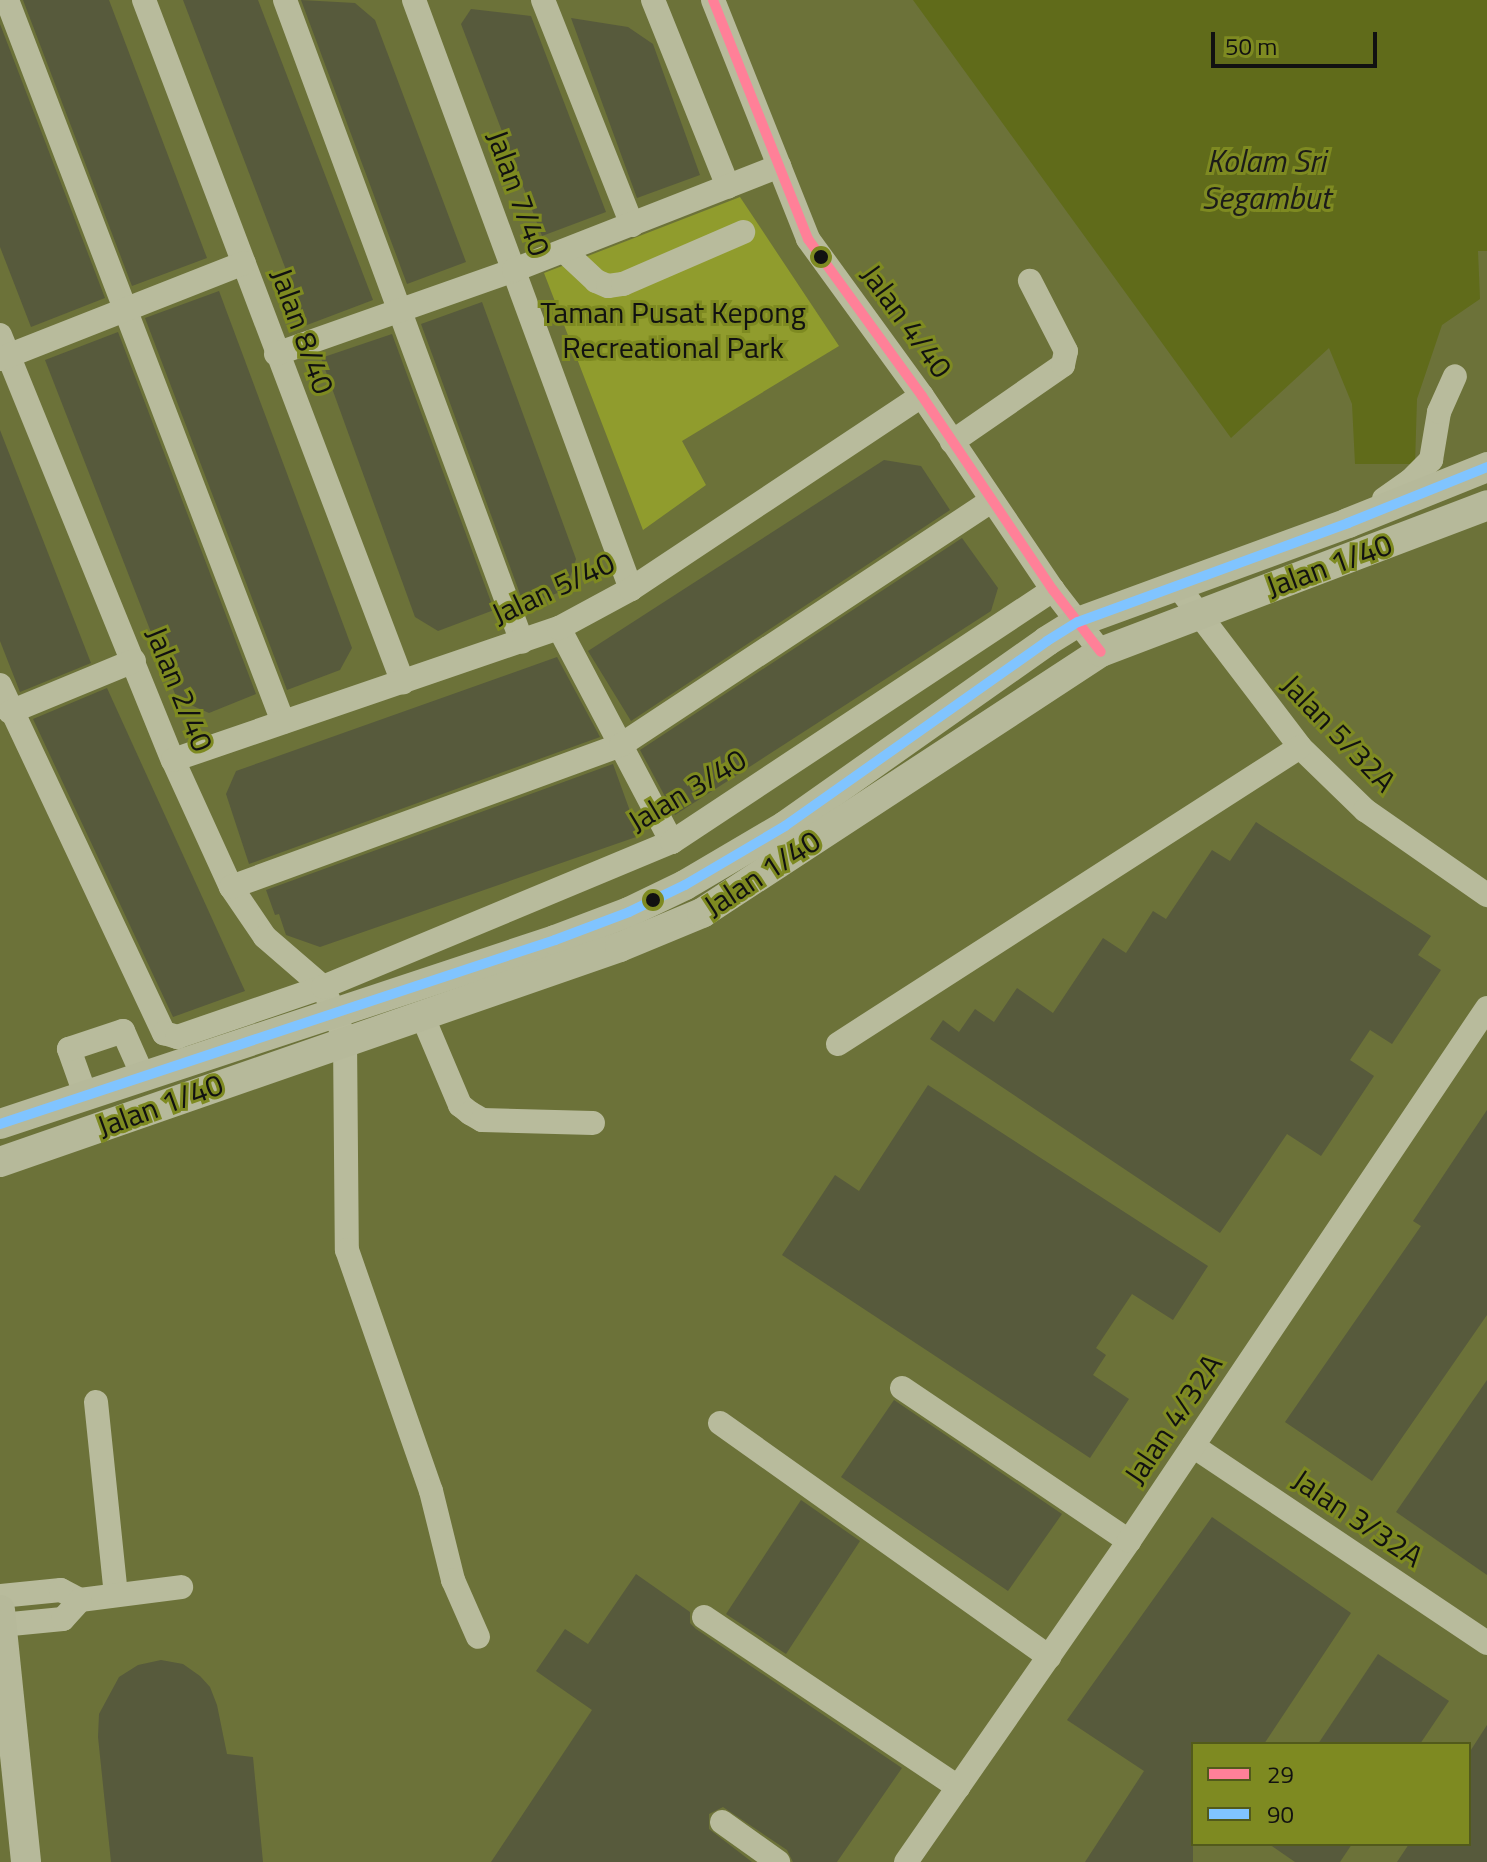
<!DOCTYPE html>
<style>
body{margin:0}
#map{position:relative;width:1487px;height:1862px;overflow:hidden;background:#6c7239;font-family:"Titillium Web",sans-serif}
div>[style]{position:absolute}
.green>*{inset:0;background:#909c2d}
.water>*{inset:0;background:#606b1a}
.building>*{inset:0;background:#575a3c}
.minor>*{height:24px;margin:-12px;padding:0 12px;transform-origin:12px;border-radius:12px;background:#b8bb9c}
.major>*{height:30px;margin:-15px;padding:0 15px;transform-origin:15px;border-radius:15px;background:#b6b99a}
.bus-1>*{height:10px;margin:-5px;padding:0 5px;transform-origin:5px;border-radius:5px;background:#ff8098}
.bus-2>*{height:10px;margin:-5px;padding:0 5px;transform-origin:5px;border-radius:5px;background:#80c4ff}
.dots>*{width:22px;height:22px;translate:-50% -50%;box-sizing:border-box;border:4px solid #7e8a21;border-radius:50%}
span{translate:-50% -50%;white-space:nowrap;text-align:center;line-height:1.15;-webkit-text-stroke:6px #7e8a21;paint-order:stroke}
.street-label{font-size:30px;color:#111}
.park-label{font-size:30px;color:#111}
.water-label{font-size:32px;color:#1c1c19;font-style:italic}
.legend{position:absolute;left:1191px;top:1742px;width:280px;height:104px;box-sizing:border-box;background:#7e8a21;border:2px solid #525a1b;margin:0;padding:10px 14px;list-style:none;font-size:24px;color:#111}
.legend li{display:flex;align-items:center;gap:16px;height:40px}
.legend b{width:40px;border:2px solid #525a1b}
.scale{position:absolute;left:1211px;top:32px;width:166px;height:36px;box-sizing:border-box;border:4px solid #111;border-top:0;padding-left:10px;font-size:24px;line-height:28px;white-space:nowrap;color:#111;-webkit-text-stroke:6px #7e8a21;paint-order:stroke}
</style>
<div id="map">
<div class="green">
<div style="clip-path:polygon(740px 197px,839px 346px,682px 441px,706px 485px,643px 530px,544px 273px)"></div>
</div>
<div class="water">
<div style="clip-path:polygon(913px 0,1487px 0,1487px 251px,1478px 251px,1480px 299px,1442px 325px,1417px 399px,1415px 464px,1355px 464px,1352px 404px,1329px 348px,1231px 438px)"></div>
</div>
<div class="building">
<div style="clip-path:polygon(23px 0,109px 0,207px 258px,132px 286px)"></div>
<div style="clip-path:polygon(183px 0,258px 0,373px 300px,307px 325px)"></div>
<div style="clip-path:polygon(301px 0,355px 3px,375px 20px,466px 262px,407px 284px)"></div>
<div style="clip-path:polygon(471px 9px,531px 16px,606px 212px,542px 236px,461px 24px)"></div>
<div style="clip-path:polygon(571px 18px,628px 27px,653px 44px,700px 175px,637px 198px)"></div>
<div style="clip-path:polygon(0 24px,105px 298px,31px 327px,0 247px)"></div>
<div style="clip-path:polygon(219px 291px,352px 648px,340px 670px,287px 690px,145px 318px)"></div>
<div style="clip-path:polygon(482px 302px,576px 559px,566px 590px,524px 605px,421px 324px)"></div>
<div style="clip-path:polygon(118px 332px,256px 694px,209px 713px,177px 699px,45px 360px)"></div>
<div style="clip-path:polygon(392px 334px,494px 610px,438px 631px,415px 617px,321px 358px)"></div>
<div style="clip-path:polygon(0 430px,91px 663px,20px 692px,0 641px)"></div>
<div style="clip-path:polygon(884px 460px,921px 466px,950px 510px,631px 721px,588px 651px)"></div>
<div style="clip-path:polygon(962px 538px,998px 588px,991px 611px,675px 815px,640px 750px)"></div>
<div style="clip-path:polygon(557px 657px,600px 737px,249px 864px,226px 794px,236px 771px)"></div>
<div style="clip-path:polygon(107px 688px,245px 991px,173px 1017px,33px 719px)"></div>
<div style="clip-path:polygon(613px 764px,639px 836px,320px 947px,286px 935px,279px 914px,275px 915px,266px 890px)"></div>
<div style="clip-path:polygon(1256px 822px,1431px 936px,1418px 955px,1441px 970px,1392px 1044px,1370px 1030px,1350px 1060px,1374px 1076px,1321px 1156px,1287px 1134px,1220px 1233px,930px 1039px,943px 1020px,959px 1032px,975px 1009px,994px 1022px,1017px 988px,1053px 1013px,1103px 938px,1126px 953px,1153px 911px,1166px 919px,1212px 850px,1230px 861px)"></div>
<div style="clip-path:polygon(928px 1085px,1208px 1266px,1173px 1320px,1132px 1294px,1096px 1348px,1106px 1355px,1093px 1375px,1129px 1399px,1090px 1458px,782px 1255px,835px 1175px,859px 1191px)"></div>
<div style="clip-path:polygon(1487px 1110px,1487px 1315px,1372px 1481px,1285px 1422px,1421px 1226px,1413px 1221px)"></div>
<div style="clip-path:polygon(1487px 1380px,1487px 1575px,1396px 1512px)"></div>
<div style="clip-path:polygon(894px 1400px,1062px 1514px,1008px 1591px,841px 1477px)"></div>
<div style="clip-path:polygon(801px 1500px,860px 1541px,786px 1654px,726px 1614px)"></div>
<div style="clip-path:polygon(1212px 1517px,1351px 1613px,1264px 1744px,1193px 1744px,1193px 1862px,1085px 1862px,1144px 1771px,1067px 1720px)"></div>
<div style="clip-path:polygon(636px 1574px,690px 1612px,690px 1623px,696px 1629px,902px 1768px,837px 1862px,793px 1862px,787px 1850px,723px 1807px,709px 1814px,709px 1829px,752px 1862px,491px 1862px,592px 1710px,536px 1671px,565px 1629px,588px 1644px)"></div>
<div style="clip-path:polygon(1378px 1654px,1449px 1701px,1420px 1744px,1318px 1744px)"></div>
<div style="clip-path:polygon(161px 1660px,183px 1664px,200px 1676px,210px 1687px,217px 1705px,227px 1754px,253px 1757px,263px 1862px,111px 1862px,98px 1737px,99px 1714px,119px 1677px,138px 1665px)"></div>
<div style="clip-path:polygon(1487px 1725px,1487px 1862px,1397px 1862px,1409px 1844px,1469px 1844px,1469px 1753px)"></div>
<div style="clip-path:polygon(1269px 1844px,1352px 1844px,1340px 1862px,1295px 1862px)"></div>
</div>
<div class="minor">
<div style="left:7px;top:0;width:773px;rotate:69.08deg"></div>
<div style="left:144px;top:0;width:730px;rotate:69.23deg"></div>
<div style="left:285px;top:0;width:684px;rotate:69.74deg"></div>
<div style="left:414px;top:0;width:628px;rotate:69.78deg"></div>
<div style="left:543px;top:0;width:242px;rotate:68.4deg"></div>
<div style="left:653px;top:0;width:201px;rotate:68.1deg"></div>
<div style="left:713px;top:0;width:257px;rotate:68.3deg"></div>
<div style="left:808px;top:239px;width:194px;rotate:54deg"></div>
<div style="left:922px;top:396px;width:234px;rotate:56deg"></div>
<div style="left:1053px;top:590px;width:78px;rotate:52.3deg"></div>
<div style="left:564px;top:251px;width:44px;rotate:43.2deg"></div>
<div style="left:596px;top:281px;width:13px;rotate:23deg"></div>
<div style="left:608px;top:286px;width:15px;rotate:-8deg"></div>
<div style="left:623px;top:284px;width:131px;rotate:-23.4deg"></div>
<div style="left:0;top:335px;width:459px;rotate:67.9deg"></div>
<div style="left:173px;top:760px;width:140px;rotate:65.5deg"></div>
<div style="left:231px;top:887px;width:60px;rotate:55.8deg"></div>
<div style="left:265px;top:937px;width:77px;rotate:40.8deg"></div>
<div style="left:323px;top:987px;width:56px;rotate:67.1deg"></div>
<div style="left:345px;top:1039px;width:211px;rotate:89.5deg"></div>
<div style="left:347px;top:1250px;width:255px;rotate:70.8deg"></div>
<div style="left:431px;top:1491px;width:92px;rotate:76.1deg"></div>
<div style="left:453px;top:1580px;width:62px;rotate:66.3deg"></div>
<div style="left:276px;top:354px;width:252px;rotate:-19.4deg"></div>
<div style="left:514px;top:270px;width:285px;rotate:-21.4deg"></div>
<div style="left:0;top:359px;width:262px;rotate:-21.5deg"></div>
<div style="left:952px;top:442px;width:135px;rotate:-34.7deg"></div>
<div style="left:1063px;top:365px;width:14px;rotate:-78deg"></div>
<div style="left:1066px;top:351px;width:79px;rotate:-117.2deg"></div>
<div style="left:1384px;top:499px;width:32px;rotate:-35deg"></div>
<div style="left:1410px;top:481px;width:30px;rotate:-45deg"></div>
<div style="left:1431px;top:460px;width:49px;rotate:-80.5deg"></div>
<div style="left:1439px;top:412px;width:39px;rotate:-66deg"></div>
<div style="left:1176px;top:584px;width:205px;rotate:52.7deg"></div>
<div style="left:1300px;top:747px;width:91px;rotate:44.1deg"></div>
<div style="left:1365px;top:810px;width:149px;rotate:34.9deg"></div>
<div style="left:559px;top:628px;width:242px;rotate:62.2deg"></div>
<div style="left:0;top:685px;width:385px;rotate:64.8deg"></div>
<div style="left:164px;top:1033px;width:14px;rotate:17deg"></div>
<div style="left:177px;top:1037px;width:154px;rotate:-18.9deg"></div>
<div style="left:323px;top:987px;width:378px;rotate:-22.6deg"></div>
<div style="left:672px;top:842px;width:457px;rotate:-33.5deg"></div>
<div style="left:10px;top:712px;width:134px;rotate:-22.4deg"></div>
<div style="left:173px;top:760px;width:408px;rotate:-18.9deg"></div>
<div style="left:559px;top:628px;width:82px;rotate:-28.4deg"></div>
<div style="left:631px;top:589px;width:349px;rotate:-33.6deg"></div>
<div style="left:231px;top:887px;width:415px;rotate:-20deg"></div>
<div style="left:621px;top:745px;width:443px;rotate:-33.4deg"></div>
<div style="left:422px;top:1015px;width:98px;rotate:67.1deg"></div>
<div style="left:460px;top:1105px;width:13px;rotate:39deg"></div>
<div style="left:470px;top:1113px;width:14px;rotate:30deg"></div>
<div style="left:482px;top:1120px;width:111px;rotate:1.5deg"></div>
<div style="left:838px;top:1044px;width:549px;rotate:-32.74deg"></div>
<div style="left:85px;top:1094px;width:48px;rotate:-109.6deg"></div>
<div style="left:69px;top:1049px;width:57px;rotate:-18.4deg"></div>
<div style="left:123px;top:1031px;width:49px;rotate:66deg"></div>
<div style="left:902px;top:1388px;width:274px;rotate:34deg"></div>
<div style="left:96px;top:1402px;width:194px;rotate:84.1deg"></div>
<div style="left:720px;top:1423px;width:404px;rotate:35.4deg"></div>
<div style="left:1193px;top:1446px;width:354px;rotate:33.8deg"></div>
<div style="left:0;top:1596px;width:61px;rotate:-5.6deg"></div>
<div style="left:61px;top:1590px;width:21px;rotate:28deg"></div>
<div style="left:80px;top:1600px;width:102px;rotate:-7.3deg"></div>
<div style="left:704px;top:1617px;width:306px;rotate:33.8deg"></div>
<div style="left:1px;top:1625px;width:62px;rotate:-5.5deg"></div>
<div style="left:63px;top:1619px;width:25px;rotate:-48deg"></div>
<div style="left:722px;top:1822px;width:69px;rotate:35.5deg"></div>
<div style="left:906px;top:1862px;width:391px;rotate:-55.2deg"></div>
<div style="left:1129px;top:1541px;width:642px;rotate:-56.11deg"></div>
</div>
<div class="major">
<div style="left:0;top:1124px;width:585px;rotate:-18.34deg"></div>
<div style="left:555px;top:940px;width:79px;rotate:-20.7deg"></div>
<div style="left:629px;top:912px;width:62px;rotate:-25.7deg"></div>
<div style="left:685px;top:885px;width:116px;rotate:-30.5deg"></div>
<div style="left:785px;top:826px;width:321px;rotate:-35.2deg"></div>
<div style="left:1047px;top:641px;width:36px;rotate:-32deg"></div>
<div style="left:1078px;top:622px;width:288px;rotate:-20.1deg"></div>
<div style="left:1348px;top:523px;width:150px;rotate:-21.9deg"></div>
<div style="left:0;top:1162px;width:656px;rotate:-19.13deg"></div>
<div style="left:620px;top:947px;width:89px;rotate:-22.5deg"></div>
<div style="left:702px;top:913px;width:477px;rotate:-33.2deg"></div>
<div style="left:1101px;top:652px;width:413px;rotate:-20.8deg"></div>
<div style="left:0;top:1610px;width:253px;rotate:84.1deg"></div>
</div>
<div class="bus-1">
<div style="left:713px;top:0;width:257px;rotate:68.3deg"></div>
<div style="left:808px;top:239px;width:194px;rotate:54deg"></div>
<div style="left:922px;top:396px;width:234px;rotate:56deg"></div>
<div style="left:1053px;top:590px;width:78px;rotate:52.3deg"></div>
</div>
<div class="bus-2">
<div style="left:0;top:1124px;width:585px;rotate:-18.34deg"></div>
<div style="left:555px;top:940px;width:79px;rotate:-20.7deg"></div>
<div style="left:629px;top:912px;width:62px;rotate:-25.7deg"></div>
<div style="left:685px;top:885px;width:116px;rotate:-30.5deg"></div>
<div style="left:785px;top:826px;width:321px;rotate:-35.2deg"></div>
<div style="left:1047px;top:641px;width:36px;rotate:-32deg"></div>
<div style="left:1078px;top:622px;width:288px;rotate:-20.1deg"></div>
<div style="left:1348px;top:523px;width:150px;rotate:-21.9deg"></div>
</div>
<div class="dots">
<div style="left:821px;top:257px;background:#111"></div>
<div style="left:653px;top:900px;background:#111"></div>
</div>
<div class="street-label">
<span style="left:519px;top:193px;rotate:70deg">Jalan 7/40</span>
<span style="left:907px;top:321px;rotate:54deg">Jalan 4/40</span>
<span style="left:303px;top:331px;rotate:70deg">Jalan 8/40</span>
<span style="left:1329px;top:565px;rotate:-20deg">Jalan 1/40</span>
<span style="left:553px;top:588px;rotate:-25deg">Jalan 5/40</span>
<span style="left:180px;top:689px;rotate:68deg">Jalan 2/40</span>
<span style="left:1339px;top:733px;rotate:46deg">Jalan 5/32A</span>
<span style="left:687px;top:790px;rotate:-31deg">Jalan 3/40</span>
<span style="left:762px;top:873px;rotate:-33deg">Jalan 1/40</span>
<span style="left:160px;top:1105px;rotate:-20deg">Jalan 1/40</span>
<span style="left:1173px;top:1419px;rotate:-56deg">Jalan 4/32A</span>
<span style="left:1358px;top:1518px;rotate:34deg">Jalan 3/32A</span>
</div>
<div class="park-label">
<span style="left:673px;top:329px">Taman Pusat Kepong<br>Recreational Park</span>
</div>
<div class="water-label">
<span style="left:1266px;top:179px">Kolam Sri<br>Segambut</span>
</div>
<ul class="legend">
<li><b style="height:10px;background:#ff8098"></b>29</li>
<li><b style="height:10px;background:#80c4ff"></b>90</li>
</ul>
<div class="scale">50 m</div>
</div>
